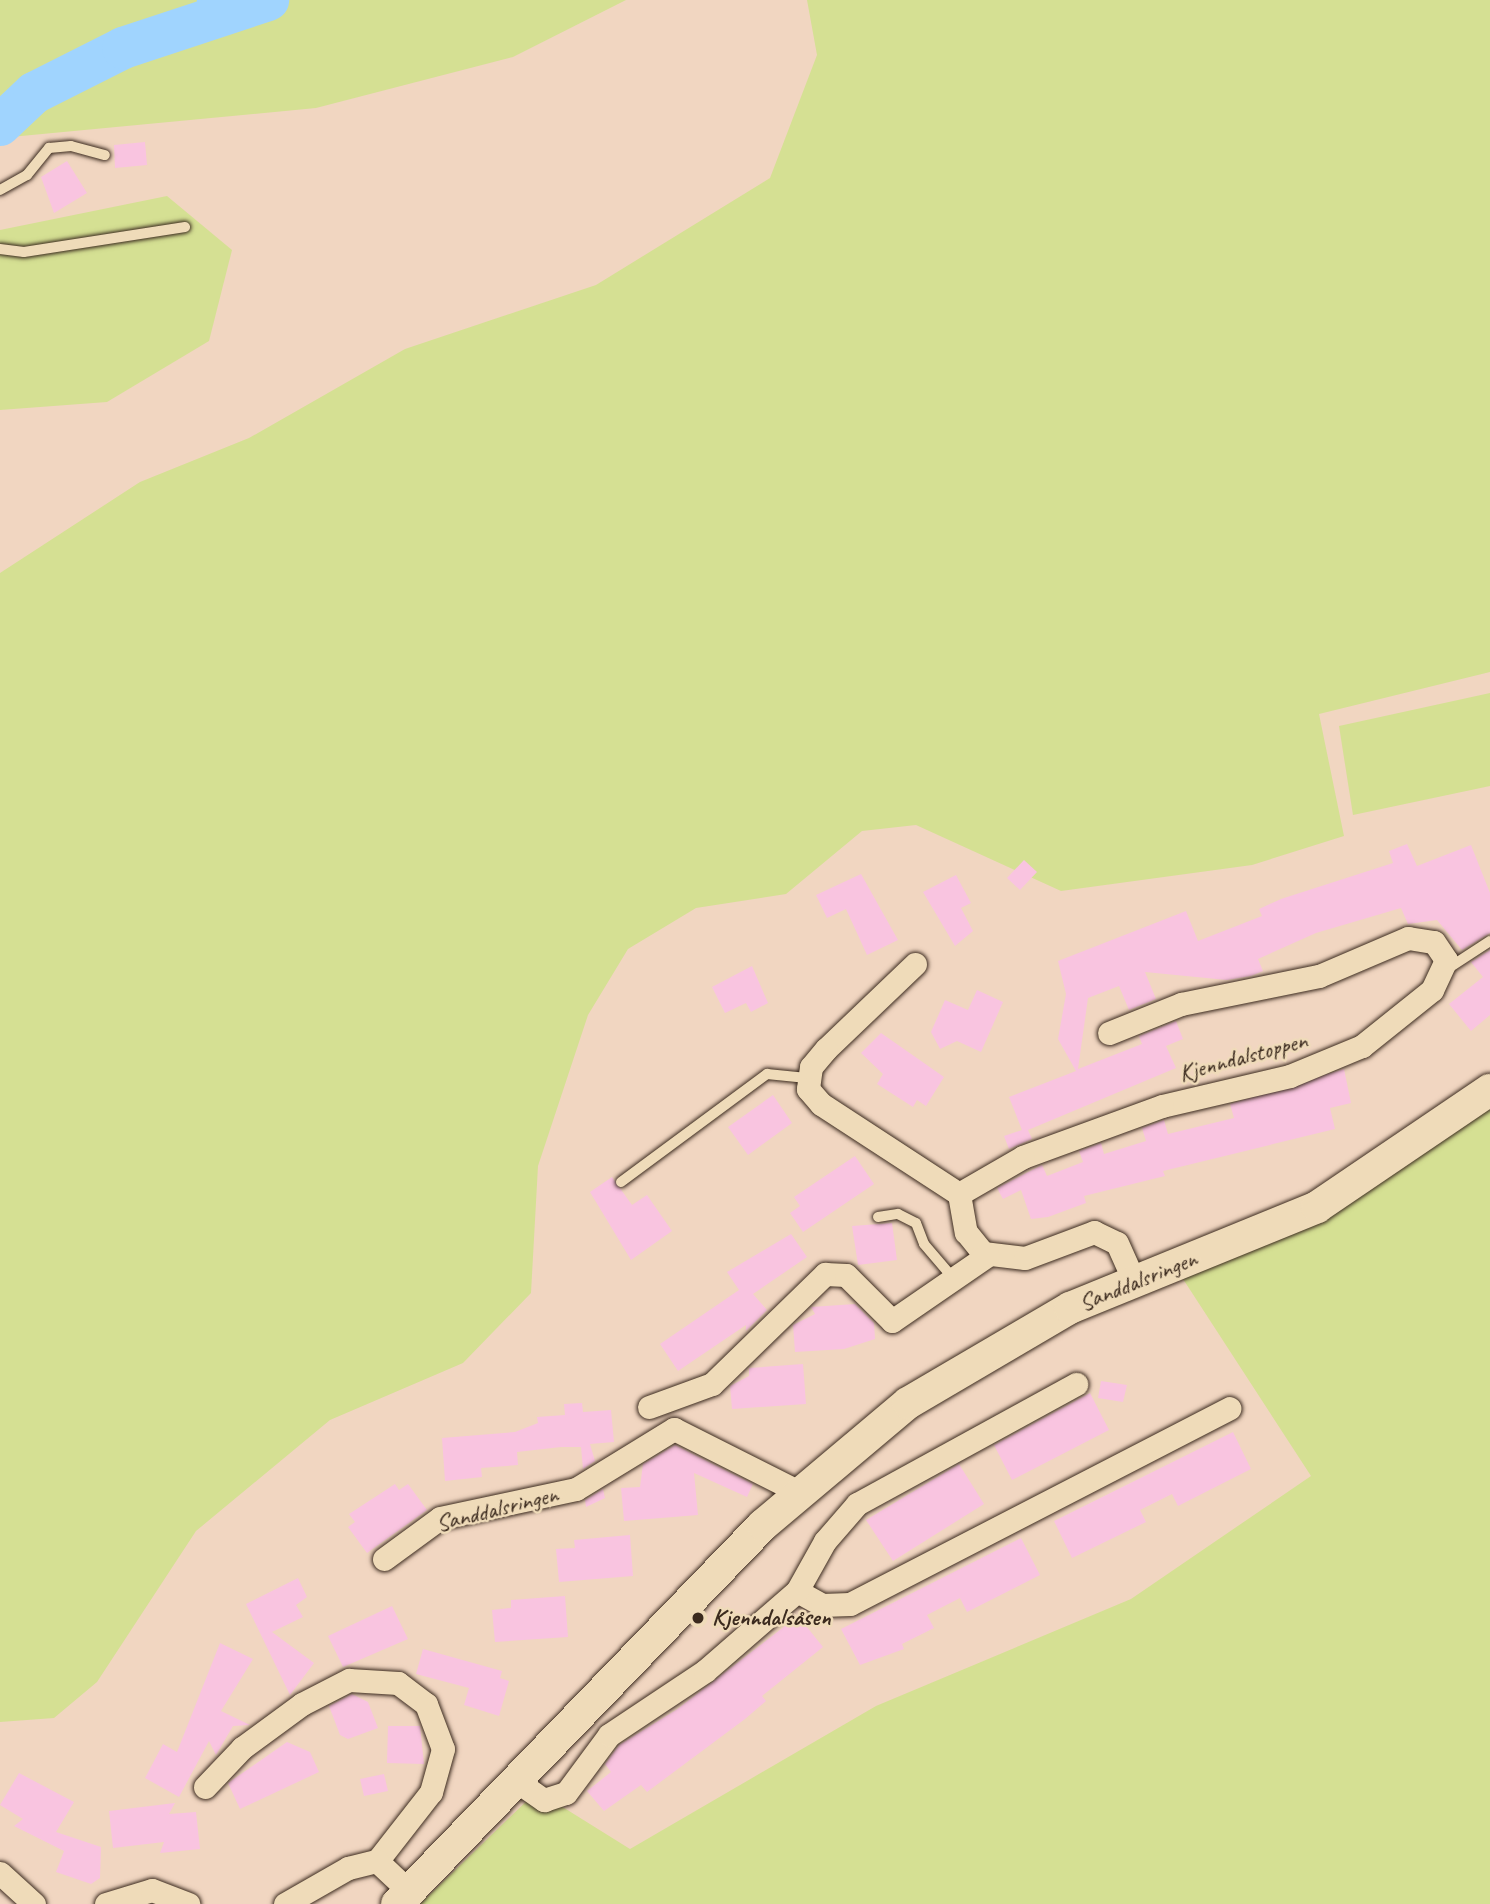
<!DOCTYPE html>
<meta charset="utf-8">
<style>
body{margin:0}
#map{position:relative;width:1490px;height:1904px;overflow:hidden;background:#f1d6c1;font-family:Caveat,sans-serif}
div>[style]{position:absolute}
.green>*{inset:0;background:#d5e093}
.stream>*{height:7px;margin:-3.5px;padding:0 3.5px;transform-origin:3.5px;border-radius:3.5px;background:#a0d4fe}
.river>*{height:42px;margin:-21px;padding:0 21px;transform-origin:21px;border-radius:21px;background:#a0d4fe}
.building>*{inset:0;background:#f9c4e0}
.roads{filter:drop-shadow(0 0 2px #3b2a1e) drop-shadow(0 0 2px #3b2a1e)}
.lane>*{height:10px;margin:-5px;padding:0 5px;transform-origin:5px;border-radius:5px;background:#efdbb9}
.street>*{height:23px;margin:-11.5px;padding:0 11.5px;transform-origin:11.5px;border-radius:11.5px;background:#efdbb9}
.secondary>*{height:32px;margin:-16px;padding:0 16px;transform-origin:16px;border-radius:16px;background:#efdbb9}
.dots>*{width:19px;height:19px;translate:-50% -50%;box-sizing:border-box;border:4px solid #efdbb9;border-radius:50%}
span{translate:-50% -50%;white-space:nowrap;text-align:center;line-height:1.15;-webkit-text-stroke:5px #efdbb9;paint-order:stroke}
.street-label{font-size:24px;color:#3b2a1e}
.poi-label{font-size:24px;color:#3b2a1e;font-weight:700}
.left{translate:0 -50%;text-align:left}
</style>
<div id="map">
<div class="green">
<div style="clip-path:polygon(0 0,626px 0,513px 57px,316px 108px,0 138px)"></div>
<div style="clip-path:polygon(807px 0,1490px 0,1490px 672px,1319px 714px,1344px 836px,1252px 865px,1061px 891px,916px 825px,862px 831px,786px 894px,696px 908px,628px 949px,588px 1015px,538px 1166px,531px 1293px,463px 1363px,330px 1420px,196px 1531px,97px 1682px,54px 1718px,0 1722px,0 573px,140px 482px,249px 438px,405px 349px,596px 285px,770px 178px,817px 55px)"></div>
<div style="clip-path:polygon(167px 196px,232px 250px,209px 341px,107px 402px,0 410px,0 230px)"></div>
<div style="clip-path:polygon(1490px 693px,1490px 786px,1353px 815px,1339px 726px)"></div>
<div style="clip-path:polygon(1490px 1103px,1490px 1904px,420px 1904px,537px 1791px,630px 1849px,876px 1706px,1131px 1599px,1311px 1476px,1183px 1279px,1366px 1189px)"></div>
</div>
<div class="stream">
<div style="left:199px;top:24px;width:24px;rotate:-88deg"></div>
</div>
<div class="river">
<div style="left:0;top:125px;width:47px;rotate:-43.3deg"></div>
<div style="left:34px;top:93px;width:100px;rotate:-26.8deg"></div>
<div style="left:123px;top:48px;width:153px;rotate:-18.3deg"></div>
</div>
<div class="building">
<div style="clip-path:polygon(145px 142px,147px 165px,115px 168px,114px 145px)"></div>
<div style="clip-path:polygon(67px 161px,87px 193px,54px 213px,41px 177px)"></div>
<div style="clip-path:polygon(1407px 844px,1417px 866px,1471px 845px,1490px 893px,1490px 933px,1462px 950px,1437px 920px,1408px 924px,1401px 908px,1316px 933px,1258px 959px,1263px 971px,1251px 976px,1227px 980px,1145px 972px,1156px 999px,1129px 1010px,1119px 986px,1088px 998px,1078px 1069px,1142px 1044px,1139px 1036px,1176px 1021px,1183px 1039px,1166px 1046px,1176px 1068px,1028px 1130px,1032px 1139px,1009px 1149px,1004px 1136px,1022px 1130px,1009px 1097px,1076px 1071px,1058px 1039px,1066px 994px,1058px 961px,1186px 911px,1198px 941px,1262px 916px,1259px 909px,1281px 899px,1393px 863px,1389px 851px)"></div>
<div style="clip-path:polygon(1024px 860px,1037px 872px,1020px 890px,1007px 878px)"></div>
<div style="clip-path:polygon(861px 874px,898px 940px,867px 955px,846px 909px,827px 918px,816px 895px)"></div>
<div style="clip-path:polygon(956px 875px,971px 903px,961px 908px,973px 931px,955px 946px,923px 892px)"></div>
<div style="clip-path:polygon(1490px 950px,1490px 1015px,1471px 1031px,1449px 1004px,1483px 977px,1471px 962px)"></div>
<div style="clip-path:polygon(752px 966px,768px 1003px,751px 1012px,746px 1003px,725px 1013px,712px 987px)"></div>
<div style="clip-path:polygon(977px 990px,1003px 1002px,981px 1052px,957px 1041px,940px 1049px,931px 1032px,945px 1000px,968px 1010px)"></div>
<div style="clip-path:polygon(881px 1033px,944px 1077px,926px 1106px,917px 1100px,913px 1107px,877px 1084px,883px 1074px,861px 1053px)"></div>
<div style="clip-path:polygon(1344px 1069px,1351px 1103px,1330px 1108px,1335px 1129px,1163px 1171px,1165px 1176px,1084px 1196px,1086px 1203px,1048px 1217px,1031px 1219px,1021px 1190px,1003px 1199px,997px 1188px,1042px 1165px,1047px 1176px,1083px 1162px,1079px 1151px,1101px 1143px,1104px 1154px,1146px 1141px,1142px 1128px,1164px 1120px,1168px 1134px,1234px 1118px,1230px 1104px)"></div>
<div style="clip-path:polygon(773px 1095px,792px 1123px,748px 1155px,728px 1127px)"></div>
<div style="clip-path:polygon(855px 1156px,874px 1184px,803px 1232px,790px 1213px,800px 1206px,794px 1197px)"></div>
<div style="clip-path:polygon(612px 1177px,632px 1205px,647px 1195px,672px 1231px,631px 1260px,590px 1192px)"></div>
<div style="clip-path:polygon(892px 1223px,897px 1260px,858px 1265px,852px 1226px)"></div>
<div style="clip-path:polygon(791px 1234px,807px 1257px,753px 1294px,767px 1310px,746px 1331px,746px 1325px,678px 1371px,660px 1344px,739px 1290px,727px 1272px)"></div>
<div style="clip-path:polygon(855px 1304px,874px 1323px,875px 1339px,844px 1349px,795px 1352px,793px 1325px,815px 1314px,811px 1307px)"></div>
<div style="clip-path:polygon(803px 1364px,806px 1404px,732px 1409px,730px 1386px,749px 1376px,749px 1368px)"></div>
<div style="clip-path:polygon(1101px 1381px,1127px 1385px,1123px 1402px,1098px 1398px)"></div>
<div style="clip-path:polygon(1090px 1393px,1109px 1430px,1012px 1480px,994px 1445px)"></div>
<div style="clip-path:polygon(582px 1403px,583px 1412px,611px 1410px,614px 1442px,590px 1444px,595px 1461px,583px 1469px,581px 1447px,561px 1447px,517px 1452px,518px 1465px,481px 1468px,482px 1477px,445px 1481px,442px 1438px,515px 1432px,538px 1423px,537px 1417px,565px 1415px,564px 1404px)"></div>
<div style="clip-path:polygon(1233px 1432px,1251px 1469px,1178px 1506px,1172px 1494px,1140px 1510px,1146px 1522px,1072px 1558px,1054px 1521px)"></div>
<div style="clip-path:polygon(675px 1445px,753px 1484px,747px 1497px,694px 1473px,698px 1515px,624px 1521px,621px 1488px,640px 1487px,643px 1464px)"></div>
<div style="clip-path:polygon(959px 1464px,984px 1504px,893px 1561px,866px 1520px)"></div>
<div style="clip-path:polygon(395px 1484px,399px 1490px,408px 1484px,427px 1510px,367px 1553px,348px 1527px,355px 1522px,349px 1514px)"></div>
<div style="clip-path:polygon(603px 1489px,605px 1498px,586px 1507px,585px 1500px)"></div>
<div style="clip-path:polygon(630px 1535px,633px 1576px,559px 1582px,556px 1549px,575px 1548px,574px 1540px)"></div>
<div style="clip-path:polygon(1021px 1538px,1040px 1575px,967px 1612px,960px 1598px,927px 1615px,934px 1628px,902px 1644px,904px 1649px,860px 1665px,841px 1629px)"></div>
<div style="clip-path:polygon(298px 1578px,307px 1597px,296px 1605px,303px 1617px,272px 1632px,314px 1663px,290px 1695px,246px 1604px)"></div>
<div style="clip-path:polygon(565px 1596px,568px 1637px,495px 1642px,492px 1610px,511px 1608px,511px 1600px)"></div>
<div style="clip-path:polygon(392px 1606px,408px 1639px,343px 1667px,328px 1636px)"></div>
<div style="clip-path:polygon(798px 1616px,823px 1647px,762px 1696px,766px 1701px,745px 1719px,647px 1792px,641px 1785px,604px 1811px,587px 1791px,611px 1772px,605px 1764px,619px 1745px,676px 1710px)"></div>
<div style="clip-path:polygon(220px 1643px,253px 1659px,221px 1711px,250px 1725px,233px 1726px,216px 1755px,209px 1741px,179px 1797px,145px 1778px,163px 1744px,177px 1752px)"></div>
<div style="clip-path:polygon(423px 1649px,502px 1671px,500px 1678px,509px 1681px,499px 1716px,464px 1705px,469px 1688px,416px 1674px)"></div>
<div style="clip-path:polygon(352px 1694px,368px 1702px,378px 1728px,348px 1739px,340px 1735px,329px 1706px)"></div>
<div style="clip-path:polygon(388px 1726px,420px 1726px,424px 1764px,387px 1763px)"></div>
<div style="clip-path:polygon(287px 1742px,310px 1752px,319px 1772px,240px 1809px,228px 1783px)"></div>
<div style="clip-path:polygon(19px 1773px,74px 1802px,56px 1832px,101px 1847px,100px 1878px,91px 1884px,56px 1872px,64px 1851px,14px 1826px,23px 1819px,0 1805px)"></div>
<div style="clip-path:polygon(384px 1774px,388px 1791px,364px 1796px,360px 1779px)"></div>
<div style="clip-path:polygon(175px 1803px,169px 1814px,196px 1812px,200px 1849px,160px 1853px,164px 1842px,113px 1848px,109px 1811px)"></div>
</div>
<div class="roads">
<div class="lane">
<div style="left:0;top:190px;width:31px;rotate:-29deg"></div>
<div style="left:27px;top:175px;width:35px;rotate:-51deg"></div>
<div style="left:49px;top:148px;width:22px;rotate:-5deg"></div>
<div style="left:71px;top:146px;width:35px;rotate:15deg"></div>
<div style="left:0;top:249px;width:24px;rotate:7deg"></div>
<div style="left:24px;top:252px;width:163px;rotate:-8.8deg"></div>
<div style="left:1444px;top:971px;width:55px;rotate:-33.1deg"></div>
<div style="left:621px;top:1182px;width:182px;rotate:-36.5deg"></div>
<div style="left:767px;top:1074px;width:40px;rotate:5.7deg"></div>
<div style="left:878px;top:1217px;width:20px;rotate:-9deg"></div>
<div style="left:898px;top:1214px;width:20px;rotate:27deg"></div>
<div style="left:916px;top:1223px;width:22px;rotate:69deg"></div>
<div style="left:924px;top:1244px;width:46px;rotate:49.4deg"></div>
</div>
<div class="street">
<div style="left:915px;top:964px;width:123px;rotate:136.3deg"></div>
<div style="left:826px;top:1049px;width:23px;rotate:130deg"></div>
<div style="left:811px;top:1067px;width:22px;rotate:98deg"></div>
<div style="left:808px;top:1089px;width:20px;rotate:49deg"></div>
<div style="left:821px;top:1104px;width:165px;rotate:33.1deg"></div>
<div style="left:1109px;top:1033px;width:78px;rotate:-21.9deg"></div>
<div style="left:1181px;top:1004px;width:141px;rotate:-11.5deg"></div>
<div style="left:1319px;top:976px;width:97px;rotate:-23.1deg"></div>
<div style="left:1408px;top:938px;width:26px;rotate:9deg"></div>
<div style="left:1434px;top:942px;width:22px;rotate:56deg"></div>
<div style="left:1446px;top:960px;width:33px;rotate:115deg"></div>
<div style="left:1432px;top:990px;width:90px;rotate:141.3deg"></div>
<div style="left:1362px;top:1046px;width:78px;rotate:157.4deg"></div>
<div style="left:1290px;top:1076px;width:131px;rotate:166.8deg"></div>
<div style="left:1162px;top:1106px;width:148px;rotate:159.9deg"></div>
<div style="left:1023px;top:1157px;width:74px;rotate:150deg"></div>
<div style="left:959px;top:1194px;width:39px;rotate:80deg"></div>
<div style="left:966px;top:1232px;width:27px;rotate:51deg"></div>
<div style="left:983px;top:1253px;width:42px;rotate:6.8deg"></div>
<div style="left:1025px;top:1258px;width:74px;rotate:-20.6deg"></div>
<div style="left:1094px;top:1232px;width:25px;rotate:26deg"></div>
<div style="left:1117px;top:1243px;width:42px;rotate:65.9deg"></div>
<div style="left:649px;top:1407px;width:67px;rotate:-20.1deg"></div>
<div style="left:712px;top:1384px;width:158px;rotate:-44.2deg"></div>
<div style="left:825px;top:1274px;width:21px;rotate:3deg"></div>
<div style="left:846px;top:1275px;width:65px;rotate:45deg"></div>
<div style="left:892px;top:1321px;width:116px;rotate:-34.5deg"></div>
<div style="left:384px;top:1559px;width:69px;rotate:-36.2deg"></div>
<div style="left:440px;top:1518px;width:139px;rotate:-12deg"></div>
<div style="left:576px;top:1489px;width:115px;rotate:-31.5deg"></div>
<div style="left:674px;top:1429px;width:140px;rotate:26.7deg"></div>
<div style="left:797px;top:1591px;width:29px;rotate:29deg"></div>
<div style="left:822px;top:1605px;width:28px;rotate:-2deg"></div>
<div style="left:850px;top:1604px;width:427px;rotate:-27.3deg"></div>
<div style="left:518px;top:1782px;width:32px;rotate:35deg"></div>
<div style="left:544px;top:1800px;width:23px;rotate:-18deg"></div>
<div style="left:566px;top:1793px;width:72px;rotate:-53.4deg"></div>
<div style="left:609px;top:1735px;width:115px;rotate:-33.7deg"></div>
<div style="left:705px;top:1671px;width:122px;rotate:-41deg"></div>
<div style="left:797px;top:1591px;width:57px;rotate:-60.8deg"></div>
<div style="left:825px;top:1541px;width:49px;rotate:-49.1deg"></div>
<div style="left:857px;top:1504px;width:250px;rotate:-28.7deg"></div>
<div style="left:205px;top:1787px;width:54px;rotate:-46.5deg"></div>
<div style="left:242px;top:1748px;width:74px;rotate:-36.3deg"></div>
<div style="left:302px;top:1704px;width:53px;rotate:-27.1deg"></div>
<div style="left:349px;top:1680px;width:49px;rotate:3.5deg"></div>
<div style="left:398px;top:1683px;width:35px;rotate:37deg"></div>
<div style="left:426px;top:1704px;width:48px;rotate:69.3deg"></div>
<div style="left:443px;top:1749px;width:45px;rotate:105.6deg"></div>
<div style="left:431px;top:1792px;width:88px;rotate:128deg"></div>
<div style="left:377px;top:1861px;width:45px;rotate:43.2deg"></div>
<div style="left:0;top:1873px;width:46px;rotate:42.4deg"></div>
<div style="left:106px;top:1904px;width:48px;rotate:-16.9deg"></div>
<div style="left:152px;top:1890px;width:39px;rotate:21deg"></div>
<div style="left:285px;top:1904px;width:73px;rotate:-29.7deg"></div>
<div style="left:348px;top:1868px;width:30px;rotate:-14deg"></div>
</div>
<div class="secondary">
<div style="left:397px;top:1904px;width:527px;rotate:-46deg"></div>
<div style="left:763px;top:1525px;width:189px;rotate:-40.1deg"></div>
<div style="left:908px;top:1403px;width:188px;rotate:-30.4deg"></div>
<div style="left:1070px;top:1308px;width:267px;rotate:-22.2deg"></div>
<div style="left:1317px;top:1207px;width:209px;rotate:-34.1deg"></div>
</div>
</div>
<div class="dots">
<div style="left:698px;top:1618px;background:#3b2a1e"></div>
</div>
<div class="street-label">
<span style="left:1243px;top:1057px;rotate:-15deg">Kjenndalstoppen</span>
<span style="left:1138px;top:1281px;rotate:-22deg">Sanddalsringen</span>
<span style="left:497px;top:1509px;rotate:-14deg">Sanddalsringen</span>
</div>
<div class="poi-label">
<span class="left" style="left:712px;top:1618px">Kjenndalsåsen</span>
</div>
</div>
